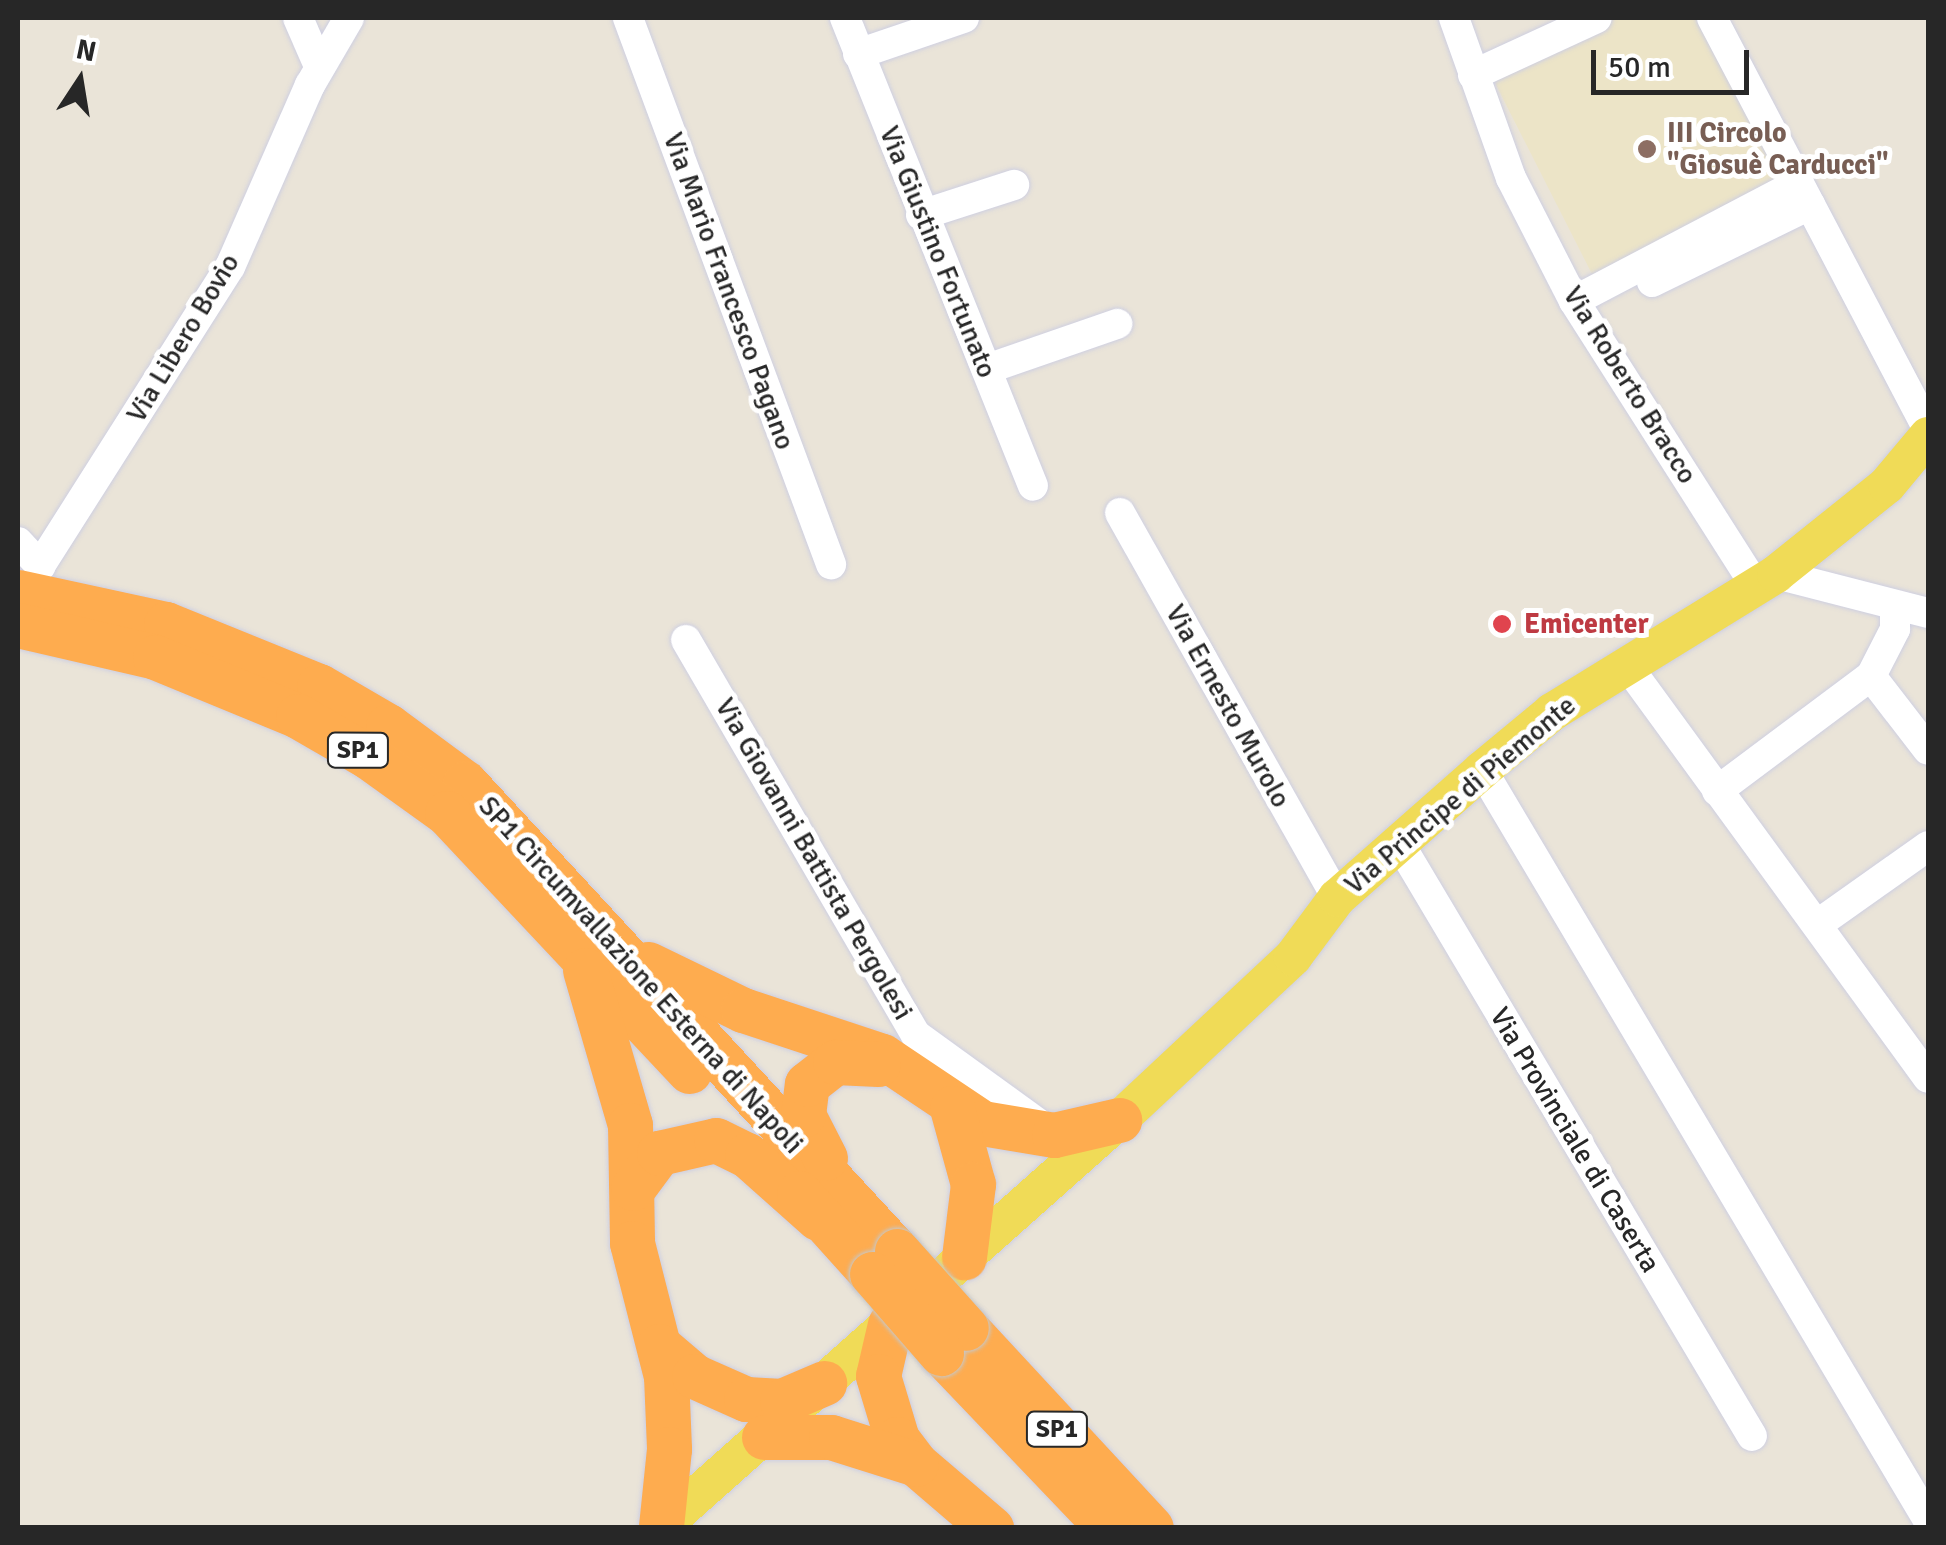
<!DOCTYPE html>
<meta charset="utf-8">
<style>
body{margin:0}
#map{position:relative;width:1946px;height:1545px;overflow:hidden;background:#eae4d8;font-family:Signika,sans-serif}
div>[style]{position:absolute}
.education>*{inset:0;background:#ece4c7}
.roads{filter:drop-shadow(0 0 2px #cecfe1) drop-shadow(0 0 2px #cecfe1)}
.minor>*{height:30px;margin:-15px;padding:0 15px;transform-origin:15px;border-radius:15px;background:#fff}
.major>*{height:38px;margin:-19px;padding:0 19px;transform-origin:19px;border-radius:19px;background:#f0db57}
.highway>*{height:45px;margin:-22.5px;padding:0 22.5px;transform-origin:22.5px;border-radius:22.5px;background:#feac4f}
.bridges{filter:drop-shadow(0 0 2px #c7c7c7) drop-shadow(0 0 2px #c7c7c7)}
.highway-bridge>*{height:45px;margin:-22.5px;padding:0 22.5px;transform-origin:22.5px;border-radius:22.5px;background:#feac4f}
.dots>*{width:28px;height:28px;translate:-50% -50%;box-sizing:border-box;border:5px solid #fff;border-radius:50%}
span{translate:-50% -50%;white-space:nowrap;text-align:center;line-height:1.15;-webkit-text-stroke:10px #fff;paint-order:stroke}
.shield-label span{padding:2px 8px;background:#fff;border:2px solid;border-radius:8px;-webkit-text-stroke-width:0}
.shield-label{font-size:25px;color:#272727;font-weight:700}
.education-label{font-size:28px;color:#785e54;font-weight:700}
.left{translate:0 -50%;text-align:left}
.street-label{font-size:28px;color:#272727}
.health-label{font-size:28px;color:#be3a42;font-weight:700}
.frame{position:absolute;inset:0;border:20px solid #272727;pointer-events:none}
.north{position:absolute;left:30px;top:30px;width:100px;height:100px;-webkit-text-stroke:8px #fff;paint-order:stroke;rotate:12deg;font-size:28px;font-weight:700;line-height:40px;text-align:center;color:#272727}
.north::after{content:'';display:block;margin:auto;width:35px;height:45px;background:#272727;clip-path:polygon(50% 0,100% 100%,50% 72%,0 100%)}
.scale{position:absolute;left:1591px;top:50px;width:158px;height:45px;box-sizing:border-box;border:5px solid #272727;border-top:0;padding-left:12px;font-size:30px;line-height:35px;white-space:nowrap;color:#272727;-webkit-text-stroke:8px #fff;paint-order:stroke}
</style>
<div id="map">
<div class="education">
<div style="clip-path:polygon(1616px 18px,1699px 18px,1783px 183px,1594px 278px,1493px 79px)"></div>
</div>
<div class="roads">
<div class="minor">
<div style="left:298px;top:18px;width:52px;rotate:66.4deg"></div>
<div style="left:628px;top:18px;width:583px;rotate:69.61deg"></div>
<div style="left:845px;top:18px;width:504px;rotate:68.11deg"></div>
<div style="left:1454px;top:18px;width:170px;rotate:70.4deg"></div>
<div style="left:1511px;top:178px;width:138px;rotate:62.9deg"></div>
<div style="left:1574px;top:301px;width:339px;rotate:57.5deg"></div>
<div style="left:1712px;top:18px;width:464px;rotate:62.3deg"></div>
<div style="left:858px;top:54px;width:112px;rotate:-18.8deg"></div>
<div style="left:1473px;top:75px;width:136px;rotate:-24.7deg"></div>
<div style="left:921px;top:215px;width:98px;rotate:-17.9deg"></div>
<div style="left:1652px;top:282px;width:176px;rotate:-26deg"></div>
<div style="left:1574px;top:301px;width:254px;rotate:-27.7deg"></div>
<div style="left:987px;top:369px;width:138px;rotate:-19.1deg"></div>
<div style="left:1120px;top:513px;width:442px;rotate:60.6deg"></div>
<div style="left:18px;top:542px;width:33px;rotate:47deg"></div>
<div style="left:40px;top:566px;width:354px;rotate:-57.6deg"></div>
<div style="left:230px;top:267px;width:199px;rotate:-66.3deg"></div>
<div style="left:310px;top:85px;width:78px;rotate:-59.8deg"></div>
<div style="left:1776px;top:574px;width:157px;rotate:14.4deg"></div>
<div style="left:686px;top:640px;width:457px;rotate:59.8deg"></div>
<div style="left:916px;top:1035px;width:160px;rotate:35.9deg"></div>
<div style="left:1626px;top:664px;width:512px;rotate:53.89deg"></div>
<div style="left:1871px;top:676px;width:93px;rotate:52.4deg"></div>
<div style="left:1482px;top:770px;width:873px;rotate:59.26deg"></div>
<div style="left:1717px;top:791px;width:192px;rotate:-36.8deg"></div>
<div style="left:1871px;top:676px;width:53px;rotate:-62.9deg"></div>
<div style="left:1895px;top:629px;width:20px;rotate:-90deg"></div>
<div style="left:1399px;top:843px;width:690px;rotate:59.24deg"></div>
<div style="left:1818px;top:924px;width:135px;rotate:-35.3deg"></div>
</div>
<div class="major">
<div style="left:660px;top:1528px;width:614px;rotate:-41.63deg"></div>
<div style="left:1119px;top:1120px;width:238px;rotate:-43.1deg"></div>
<div style="left:1293px;top:957px;width:74px;rotate:-53.3deg"></div>
<div style="left:1337px;top:898px;width:193px;rotate:-41.4deg"></div>
<div style="left:1482px;top:770px;width:91px;rotate:-39.6deg"></div>
<div style="left:1552px;top:712px;width:263px;rotate:-31.6deg"></div>
<div style="left:1776px;top:574px;width:142px;rotate:-38.7deg"></div>
<div style="left:1887px;top:485px;width:64px;rotate:-50.1deg"></div>
</div>
<div class="highway">
<div style="left:18px;top:592px;width:151px;rotate:12.2deg"></div>
<div style="left:166px;top:624px;width:165px;rotate:22.1deg"></div>
<div style="left:319px;top:686px;width:80px;rotate:30.1deg"></div>
<div style="left:388px;top:726px;width:96px;rotate:36.5deg"></div>
<div style="left:465px;top:783px;width:637px;rotate:47.29deg"></div>
<div style="left:18px;top:625px;width:141px;rotate:13.1deg"></div>
<div style="left:155px;top:657px;width:155px;rotate:22.4deg"></div>
<div style="left:298px;top:716px;width:82px;rotate:30deg"></div>
<div style="left:369px;top:757px;width:96px;rotate:35.7deg"></div>
<div style="left:447px;top:813px;width:354px;rotate:46.8deg"></div>
<div style="left:648px;top:964px;width:106px;rotate:25.8deg"></div>
<div style="left:743px;top:1010px;width:146px;rotate:18.3deg"></div>
<div style="left:882px;top:1056px;width:120px;rotate:33.8deg"></div>
<div style="left:982px;top:1123px;width:73px;rotate:9.5deg"></div>
<div style="left:1054px;top:1135px;width:67px;rotate:-13deg"></div>
<div style="left:585px;top:970px;width:161px;rotate:73.8deg"></div>
<div style="left:630px;top:1125px;width:118px;rotate:89deg"></div>
<div style="left:632px;top:1243px;width:137px;rotate:75.7deg"></div>
<div style="left:666px;top:1376px;width:73px;rotate:87.6deg"></div>
<div style="left:669px;top:1449px;width:78px;rotate:95.9deg"></div>
<div style="left:952px;top:1108px;width:79px;rotate:74.6deg"></div>
<div style="left:973px;top:1184px;width:74px;rotate:97deg"></div>
<div style="left:825px;top:1158px;width:48px;rotate:-117.1deg"></div>
<div style="left:803px;top:1115px;width:31px;rotate:-83deg"></div>
<div style="left:807px;top:1084px;width:36px;rotate:-38deg"></div>
<div style="left:835px;top:1062px;width:43px;rotate:2.7deg"></div>
<div style="left:633px;top:1188px;width:44px;rotate:-53.4deg"></div>
<div style="left:659px;top:1153px;width:58px;rotate:-12.8deg"></div>
<div style="left:716px;top:1140px;width:34px;rotate:26deg"></div>
<div style="left:747px;top:1155px;width:95px;rotate:41.6deg"></div>
<div style="left:799px;top:1193px;width:109px;rotate:48deg"></div>
<div style="left:890px;top:1324px;width:53px;rotate:103deg"></div>
<div style="left:878px;top:1376px;width:66px;rotate:73.2deg"></div>
<div style="left:897px;top:1439px;width:31px;rotate:53deg"></div>
<div style="left:916px;top:1464px;width:99px;rotate:40.5deg"></div>
<div style="left:966px;top:1328px;width:272px;rotate:47.2deg"></div>
<div style="left:659px;top:1346px;width:46px;rotate:40.6deg"></div>
<div style="left:694px;top:1376px;width:57px;rotate:23.9deg"></div>
<div style="left:746px;top:1399px;width:36px;rotate:3deg"></div>
<div style="left:782px;top:1401px;width:46px;rotate:-23.2deg"></div>
<div style="left:941px;top:1353px;width:242px;rotate:46.3deg"></div>
<div style="left:764px;top:1437px;width:67px"></div>
<div style="left:831px;top:1437px;width:89px;rotate:17.6deg"></div>
</div>
</div>
<div class="bridges">
<div class="highway-bridge">
<div style="left:897px;top:1251px;width:103px;rotate:48.1deg"></div>
<div style="left:872px;top:1274px;width:105px;rotate:48.9deg"></div>
</div>
</div>
<div class="dots">
<div style="left:1647px;top:149px;background:#8d6e63"></div>
<div style="left:1502px;top:624px;background:#e0444e"></div>
</div>
<div class="shield-label">
<span style="left:358px;top:750px">SP1</span>
<span style="left:1057px;top:1429px">SP1</span>
</div>
<div class="education-label">
<span class="left" style="left:1667px;top:149px">III Circolo<br>"Giosuè Carducci"</span>
</div>
<div class="street-label">
<span style="left:938px;top:252px;rotate:68deg">Via Giustino Fortunato</span>
<span style="left:729px;top:291px;rotate:70deg">Via Mario Francesco Pagano</span>
<span style="left:183px;top:338px;rotate:-59deg">Via Libero Bovio</span>
<span style="left:1630px;top:385px;rotate:58deg">Via Roberto Bracco</span>
<span style="left:1228px;top:706px;rotate:61deg">Via Ernesto Murolo</span>
<span style="left:1460px;top:795px;rotate:-40deg">Via Principe di Piemonte</span>
<span style="left:814px;top:859px;rotate:60deg">Via Giovanni Battista Pergolesi</span>
<span style="left:641px;top:975px;rotate:48deg">SP1 Circumvallazione Esterna di Napoli</span>
<span style="left:1575px;top:1140px;rotate:59deg">Via Provinciale di Caserta</span>
</div>
<div class="health-label">
<span class="left" style="left:1524px;top:624px">Emicenter</span>
</div>
<div class="frame"></div>
<div class="north">N</div>
<div class="scale">50 m</div>
</div>
